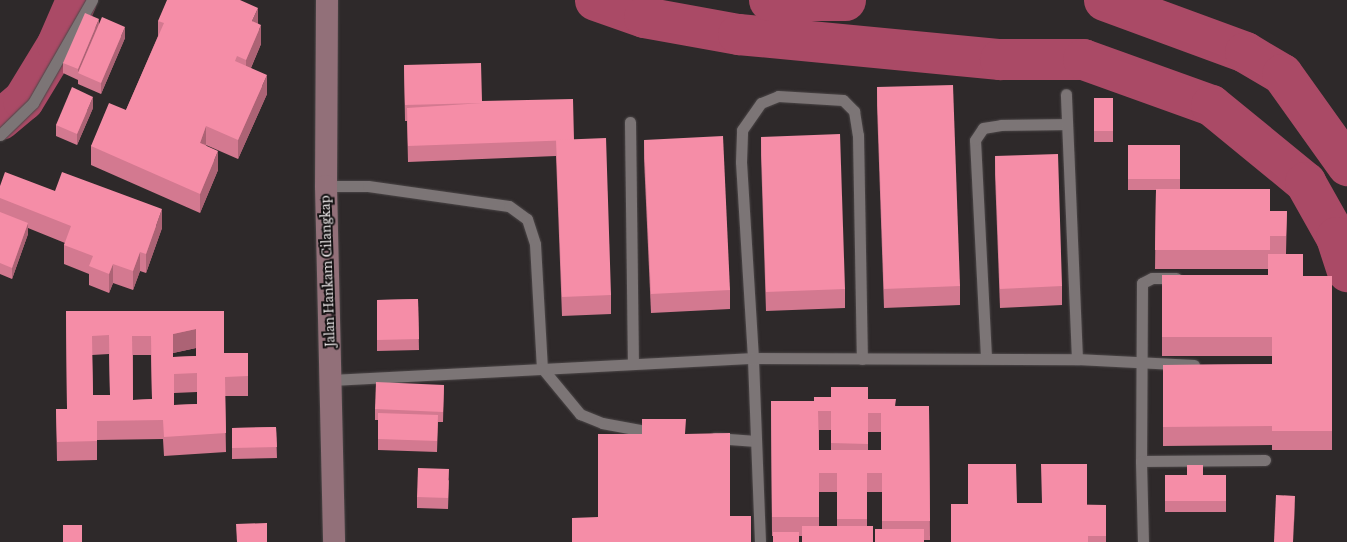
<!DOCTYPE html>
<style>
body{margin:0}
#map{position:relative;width:1347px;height:542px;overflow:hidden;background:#2e292a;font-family:"Libre Baskerville",serif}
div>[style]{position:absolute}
.river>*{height:41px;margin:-20.5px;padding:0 20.5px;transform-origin:20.5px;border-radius:20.5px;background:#aa4a66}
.roads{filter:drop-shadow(0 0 1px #4b4647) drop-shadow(0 0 1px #4b4647)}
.lane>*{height:11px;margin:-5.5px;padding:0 5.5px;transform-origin:5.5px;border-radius:5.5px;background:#7c7576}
.secondary>*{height:22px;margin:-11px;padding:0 11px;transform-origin:11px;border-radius:11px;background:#927079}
.wall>*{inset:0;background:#d37990}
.shaded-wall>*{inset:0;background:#ac6375}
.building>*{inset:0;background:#f58da7}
span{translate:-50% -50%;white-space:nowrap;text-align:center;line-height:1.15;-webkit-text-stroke:4px #151213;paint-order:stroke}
.street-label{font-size:12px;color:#efebec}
</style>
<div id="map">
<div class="river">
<div style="left:595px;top:0;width:52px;rotate:19.1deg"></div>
<div style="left:644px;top:17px;width:96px;rotate:10.3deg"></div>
<div style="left:738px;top:34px;width:263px;rotate:5.5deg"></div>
<div style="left:1000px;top:59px;width:83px"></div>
<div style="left:1083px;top:59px;width:136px;rotate:19.8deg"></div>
<div style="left:1211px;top:105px;width:122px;rotate:39.3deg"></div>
<div style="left:1305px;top:182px;width:63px;rotate:60.6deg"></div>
<div style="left:1336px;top:237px;width:36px;rotate:72deg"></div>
<div style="left:769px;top:0;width:76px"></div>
<div style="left:1104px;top:0;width:150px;rotate:20.2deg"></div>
<div style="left:1245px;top:52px;width:43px;rotate:30.7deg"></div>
<div style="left:1282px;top:74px;width:112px;rotate:54.5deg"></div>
<div style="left:0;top:119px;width:30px;rotate:-40deg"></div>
<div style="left:23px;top:100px;width:66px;rotate:-58.7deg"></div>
<div style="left:57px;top:44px;width:48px;rotate:-66.6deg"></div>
</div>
<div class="roads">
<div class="lane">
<div style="left:630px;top:122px;width:240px;rotate:89.3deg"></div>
<div style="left:0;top:135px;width:46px;rotate:-44.1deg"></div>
<div style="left:33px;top:103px;width:119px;rotate:-60.2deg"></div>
<div style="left:326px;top:186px;width:42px"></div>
<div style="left:368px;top:186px;width:142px;rotate:8.1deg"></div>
<div style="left:509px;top:206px;width:22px;rotate:36deg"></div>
<div style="left:527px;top:219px;width:26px;rotate:72deg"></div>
<div style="left:535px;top:244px;width:124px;rotate:86.8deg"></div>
<div style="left:542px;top:368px;width:60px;rotate:50.4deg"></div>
<div style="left:580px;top:414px;width:24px;rotate:22deg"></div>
<div style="left:602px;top:423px;width:55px;rotate:10.5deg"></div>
<div style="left:1176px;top:278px;width:24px;rotate:180deg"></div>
<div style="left:1152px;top:278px;width:11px;rotate:153deg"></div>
<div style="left:1142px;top:283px;width:178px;rotate:90.3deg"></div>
<div style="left:1141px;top:461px;width:124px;rotate:-0.5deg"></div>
<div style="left:986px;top:357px;width:217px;rotate:-92.9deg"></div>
<div style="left:975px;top:140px;width:14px;rotate:-56deg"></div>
<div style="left:983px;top:128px;width:18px;rotate:-9deg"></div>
<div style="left:1001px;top:125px;width:66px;rotate:-0.9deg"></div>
<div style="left:1077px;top:359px;width:117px;rotate:2.9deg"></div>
<div style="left:332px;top:380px;width:422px;rotate:-3deg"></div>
<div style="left:753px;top:358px;width:196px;rotate:-93.5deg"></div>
<div style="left:741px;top:162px;width:32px;rotate:-88deg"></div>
<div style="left:742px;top:130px;width:33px;rotate:-55deg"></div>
<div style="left:761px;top:103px;width:18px;rotate:-22deg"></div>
<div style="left:778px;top:96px;width:65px;rotate:3.5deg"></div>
<div style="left:843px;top:100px;width:16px;rotate:45deg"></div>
<div style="left:854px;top:111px;width:24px;rotate:81deg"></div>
<div style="left:858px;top:135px;width:224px;rotate:89deg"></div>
<div style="left:715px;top:438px;width:41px;rotate:4.2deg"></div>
<div style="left:1141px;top:461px;width:81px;rotate:88.6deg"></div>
<div style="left:760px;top:542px;width:184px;rotate:-92.2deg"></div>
<div style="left:753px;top:358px;width:324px;rotate:0.2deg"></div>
<div style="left:1077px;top:359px;width:265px;rotate:-92.4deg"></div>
</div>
<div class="secondary">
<div style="left:327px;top:0;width:186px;rotate:90.3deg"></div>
<div style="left:326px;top:186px;width:356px;rotate:88.7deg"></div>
</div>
</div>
<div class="wall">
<div style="clip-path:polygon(158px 21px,258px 23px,261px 44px,251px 68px,267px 94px,238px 159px,206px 145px,218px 170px,200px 213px,91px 165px,91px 146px,126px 110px,158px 36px)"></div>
<div style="clip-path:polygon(99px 24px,125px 38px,101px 94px,78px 84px,78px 79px,78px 80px,63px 73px,63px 63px)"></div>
<div style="clip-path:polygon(404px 65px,482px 101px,574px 140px,611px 295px,611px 314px,562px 316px,556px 156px,408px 162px,407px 121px,405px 121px)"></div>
<div style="clip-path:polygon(877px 87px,960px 286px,960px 305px,884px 308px,877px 106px)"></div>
<div style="clip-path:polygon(1094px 98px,1113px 98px,1113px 142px,1094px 142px)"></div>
<div style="clip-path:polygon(93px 108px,77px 145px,56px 136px,56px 125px)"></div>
<div style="clip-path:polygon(761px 137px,845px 289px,845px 308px,766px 311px,761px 156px)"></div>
<div style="clip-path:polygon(644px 140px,730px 290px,730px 309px,651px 313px,644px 159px)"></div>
<div style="clip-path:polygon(1128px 145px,1180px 145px,1180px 189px,1270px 211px,1287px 211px,1286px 254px,1303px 276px,1332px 276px,1332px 450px,1272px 450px,1272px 445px,1163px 446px,1163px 365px,1272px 364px,1272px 356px,1162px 356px,1162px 275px,1268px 275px,1268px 269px,1155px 269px,1156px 190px,1128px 190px)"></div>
<div style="clip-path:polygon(995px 156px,1062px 286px,1062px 305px,1000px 308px,995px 175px)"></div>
<div style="clip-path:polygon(0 186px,55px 191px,162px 228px,146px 273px,140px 271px,133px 290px,113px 283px,109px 293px,89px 285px,89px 274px,64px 264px,64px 245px,65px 243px,28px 228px,28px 234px,12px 279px,0 274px)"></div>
<div style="clip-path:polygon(418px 299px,419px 350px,377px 351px,377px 300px)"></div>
<div style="clip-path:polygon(evenodd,66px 311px,224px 311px,224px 353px,248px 353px,248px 396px,225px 396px,226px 452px,164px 456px,163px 439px,97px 440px,97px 460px,57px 461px,56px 409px,67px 409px,66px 311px,196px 348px,196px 356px,173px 357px,173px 353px,196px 348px,66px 311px,109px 354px,110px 395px,93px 395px,92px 355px,109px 354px,66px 311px,133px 355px,151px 355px,152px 399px,133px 400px,133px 355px,66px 311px,197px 392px,197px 404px,174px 405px,174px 393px,197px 392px)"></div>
<div style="clip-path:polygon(444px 385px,443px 422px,438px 422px,437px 452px,378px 450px,378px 420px,375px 420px,375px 409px)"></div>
<div style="clip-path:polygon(evenodd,868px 399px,896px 406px,929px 406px,930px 540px,924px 540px,882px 529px,882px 492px,867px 492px,867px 526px,802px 536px,772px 536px,771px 401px,814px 401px,868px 399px,819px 430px,831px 430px,831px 450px,819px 450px,819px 430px,868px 399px,868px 432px,881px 432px,881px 450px,868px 450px,868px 432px,868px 399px,819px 492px,837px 492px,837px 526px,819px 526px,819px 492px)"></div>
<div style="clip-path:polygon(276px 427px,277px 458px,232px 459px,232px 428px)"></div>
<div style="clip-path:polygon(1165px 475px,1226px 475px,1226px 512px,1165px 512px)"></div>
<div style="clip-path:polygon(449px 480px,448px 509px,417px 508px,417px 497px)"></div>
<div style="clip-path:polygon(1017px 503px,1106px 505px,1106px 542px,951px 542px)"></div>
</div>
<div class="shaded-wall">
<div style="clip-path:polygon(258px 8px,258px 27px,252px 21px)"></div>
<div style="clip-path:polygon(99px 19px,99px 30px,78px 73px,78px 80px,78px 69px)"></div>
<div style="clip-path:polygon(261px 25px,261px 44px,246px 79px,246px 60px)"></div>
<div style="clip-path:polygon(125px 27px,125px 38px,101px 94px,101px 83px)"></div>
<div style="clip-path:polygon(267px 75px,267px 94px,238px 159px,238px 140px)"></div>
<div style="clip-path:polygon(93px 97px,93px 108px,77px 145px,77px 134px)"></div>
<div style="clip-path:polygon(206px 126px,206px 145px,200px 143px)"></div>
<div style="clip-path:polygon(218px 151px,218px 170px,200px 213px,200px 194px)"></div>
<div style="clip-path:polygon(162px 209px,162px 228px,146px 273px,146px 254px)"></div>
<div style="clip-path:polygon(28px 223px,28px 234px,12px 279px,12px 268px)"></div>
<div style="clip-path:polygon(140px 252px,140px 271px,133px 290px,133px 271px)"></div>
<div style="clip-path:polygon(113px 264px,113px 283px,109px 293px,109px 274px)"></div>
<div style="clip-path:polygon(196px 329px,196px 348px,173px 353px,173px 334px)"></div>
<div style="clip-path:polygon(1295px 496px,1295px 507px,1293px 542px)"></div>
</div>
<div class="building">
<div style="clip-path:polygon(167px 0,240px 0,258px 8px,252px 21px,261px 25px,246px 60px,237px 56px,235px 61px,267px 75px,238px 140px,206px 126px,200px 143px,218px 151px,200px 194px,91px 146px,109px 103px,126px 110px,164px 23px,158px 21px)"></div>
<div style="clip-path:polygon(85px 13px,99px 19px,78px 69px,63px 63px)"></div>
<div style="clip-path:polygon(102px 17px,125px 27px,101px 83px,78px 73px)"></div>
<div style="clip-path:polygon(481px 63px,482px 101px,573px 99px,574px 140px,408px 146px,407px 108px,483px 103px,405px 105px,404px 65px)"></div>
<div style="clip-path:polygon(953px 85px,960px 286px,884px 289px,877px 87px)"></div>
<div style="clip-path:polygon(72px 87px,93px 97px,77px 134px,56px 125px)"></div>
<div style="clip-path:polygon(1094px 98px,1113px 98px,1113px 131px,1094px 131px)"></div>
<div style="clip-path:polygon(840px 134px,845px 289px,766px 292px,761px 137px)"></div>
<div style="clip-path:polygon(723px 136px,730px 290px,651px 294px,644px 140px)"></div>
<div style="clip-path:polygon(606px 138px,611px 295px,562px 297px,556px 140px)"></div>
<div style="clip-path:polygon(1128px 145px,1180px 145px,1180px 179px,1128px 179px)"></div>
<div style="clip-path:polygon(1058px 154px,1062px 286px,1000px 289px,995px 156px)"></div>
<div style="clip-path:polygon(5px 172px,55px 191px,62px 172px,162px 209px,146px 254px,140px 252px,133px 271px,113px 264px,109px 274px,89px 266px,93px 256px,64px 245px,71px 226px,0 198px,0 186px)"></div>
<div style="clip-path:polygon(1156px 189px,1270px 189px,1270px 211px,1287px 211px,1286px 236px,1270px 236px,1270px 250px,1155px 250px)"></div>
<div style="clip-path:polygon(0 212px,28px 223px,12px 268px,0 263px)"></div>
<div style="clip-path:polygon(1268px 254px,1303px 254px,1303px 276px,1332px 276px,1332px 431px,1272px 431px,1272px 426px,1163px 427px,1163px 365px,1272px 364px,1272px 337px,1162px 337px,1162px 275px,1268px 275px)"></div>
<div style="clip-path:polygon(418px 299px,419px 339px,377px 340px,377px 300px)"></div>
<div style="clip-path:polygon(evenodd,66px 311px,224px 311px,224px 353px,248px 353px,248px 376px,225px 377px,226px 433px,164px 437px,163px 420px,97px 421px,97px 441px,57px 442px,56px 409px,67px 409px,66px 311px,196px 329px,196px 356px,173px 357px,173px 334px,196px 329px,66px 311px,109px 335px,110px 395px,93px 395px,92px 336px,109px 335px,66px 311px,132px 336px,151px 336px,152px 399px,133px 400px,132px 336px,66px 311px,197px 373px,197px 404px,174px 405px,174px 374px,197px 373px)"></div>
<div style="clip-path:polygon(376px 382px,444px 385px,443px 412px,375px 409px)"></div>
<div style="clip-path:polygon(evenodd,831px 387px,868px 387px,868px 399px,896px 399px,895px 406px,929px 406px,930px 521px,882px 521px,882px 473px,867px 473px,867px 519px,837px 519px,837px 473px,819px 473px,819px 517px,772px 517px,771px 401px,814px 401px,814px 397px,831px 397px,831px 387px,818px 411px,831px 411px,831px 443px,868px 444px,868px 413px,881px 413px,881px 450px,819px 450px,818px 411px)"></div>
<div style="clip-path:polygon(378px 413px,438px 415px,437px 441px,378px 439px)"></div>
<div style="clip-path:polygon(642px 419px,686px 419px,685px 434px,730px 433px,730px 516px,751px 516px,751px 542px,572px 542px,572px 518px,598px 517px,598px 434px,642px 434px)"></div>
<div style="clip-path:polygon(276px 427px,277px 447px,232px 448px,232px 428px)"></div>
<div style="clip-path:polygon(968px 464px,1016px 464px,1017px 503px,1042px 503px,1041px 464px,1087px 464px,1087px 505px,1106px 505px,1106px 536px,1088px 536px,1088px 542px,951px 542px,951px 504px,968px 504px)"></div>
<div style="clip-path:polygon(1187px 465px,1203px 465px,1203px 475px,1226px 475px,1226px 501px,1165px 501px,1165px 475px,1187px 475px)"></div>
<div style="clip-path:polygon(418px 468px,449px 469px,448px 498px,417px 497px)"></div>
<div style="clip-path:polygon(1276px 495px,1295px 496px,1293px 542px,1274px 542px)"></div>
<div style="clip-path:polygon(267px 523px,267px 542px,237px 542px,236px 524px)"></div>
<div style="clip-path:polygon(63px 525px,82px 525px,82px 542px,63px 542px)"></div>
<div style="clip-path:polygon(802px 526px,873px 526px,873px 542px,802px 542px)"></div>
<div style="clip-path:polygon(875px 529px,924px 529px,924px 542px,875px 542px)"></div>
<div style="clip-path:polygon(773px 532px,799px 532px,799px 542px,773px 542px)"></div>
</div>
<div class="street-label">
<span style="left:328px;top:271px;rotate:-92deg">Jalan Hankam Cilangkap</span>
</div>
</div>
